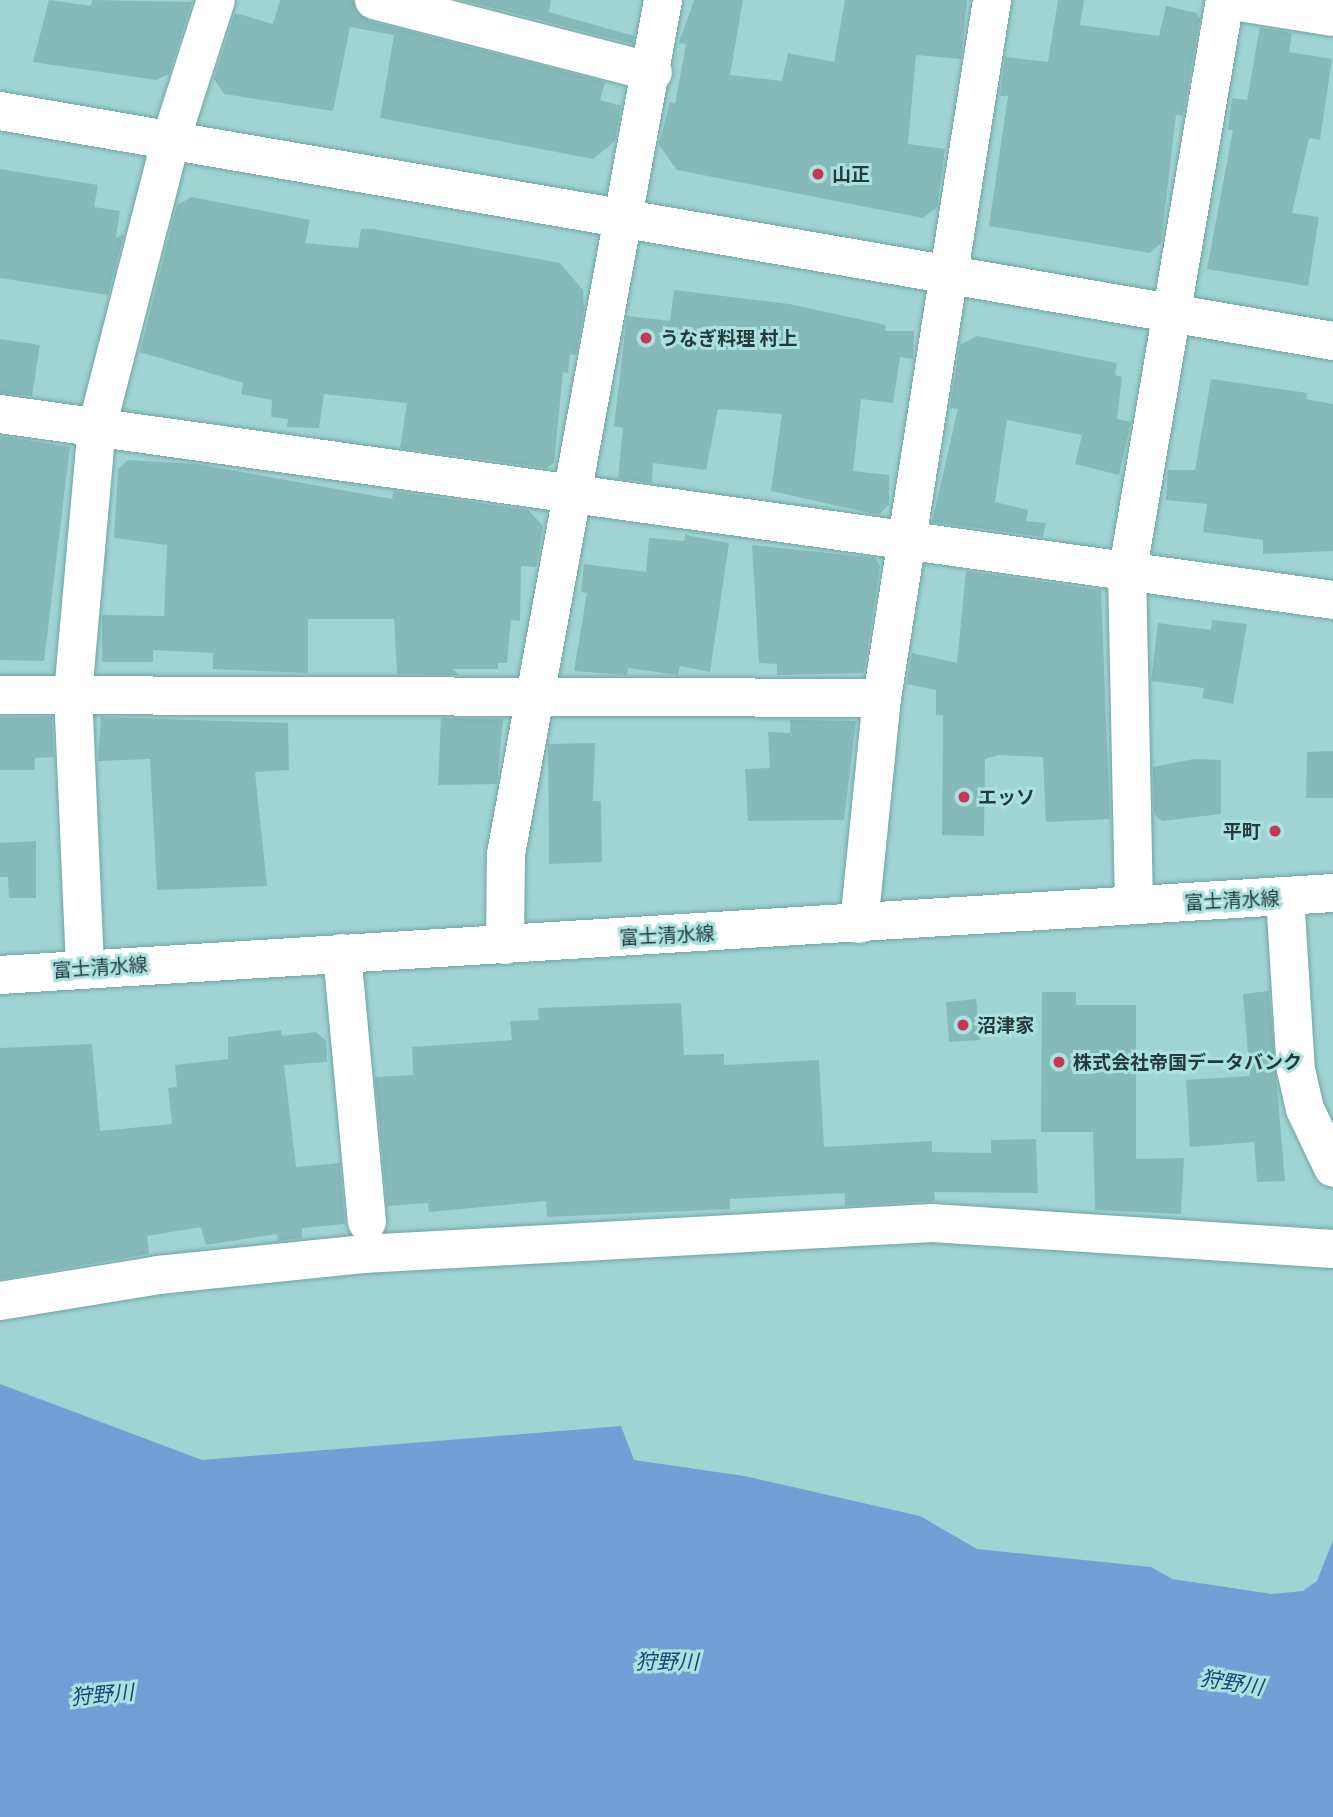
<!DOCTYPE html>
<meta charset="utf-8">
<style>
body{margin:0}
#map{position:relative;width:1333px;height:1817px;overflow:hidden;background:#9fd4d2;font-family:"Playfair Display","Noto Sans JP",serif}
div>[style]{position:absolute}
.water>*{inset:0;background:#71a0d6}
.building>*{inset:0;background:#86bab8}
.roads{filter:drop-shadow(0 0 2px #71a4a2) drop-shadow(0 0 2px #71a4a2)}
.minor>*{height:38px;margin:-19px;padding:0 19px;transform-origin:19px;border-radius:19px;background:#fff}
.major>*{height:38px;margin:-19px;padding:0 19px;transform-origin:19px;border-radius:19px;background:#fff}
.dots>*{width:19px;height:19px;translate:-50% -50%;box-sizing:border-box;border:4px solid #abe1df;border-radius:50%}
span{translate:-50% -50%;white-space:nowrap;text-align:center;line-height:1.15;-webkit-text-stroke:6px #abe1df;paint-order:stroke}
.poi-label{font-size:19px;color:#253a39;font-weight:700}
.left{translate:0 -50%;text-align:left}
.right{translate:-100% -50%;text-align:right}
.street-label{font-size:19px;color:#253a39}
.water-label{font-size:21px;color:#164679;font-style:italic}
</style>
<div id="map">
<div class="water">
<div style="clip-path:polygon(0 1384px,202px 1460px,621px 1426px,634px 1460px,744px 1476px,920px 1516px,977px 1549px,1151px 1567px,1172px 1579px,1272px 1594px,1303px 1591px,1317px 1581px,1333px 1540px,1333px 1817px,0 1817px)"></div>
</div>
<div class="building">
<div style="clip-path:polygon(49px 0,91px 6px,92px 0,192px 2px,169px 74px,156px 80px,33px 62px)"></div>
<div style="clip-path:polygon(280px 0,353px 0,369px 21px,605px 82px,600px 100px,621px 106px,615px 141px,593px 159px,380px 118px,394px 35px,350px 27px,333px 111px,224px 94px,214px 79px,235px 13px,273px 24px)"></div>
<div style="clip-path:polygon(462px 0,551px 0,549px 12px,634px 36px,633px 44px)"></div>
<div style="clip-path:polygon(694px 0,743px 0,730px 75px,782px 81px,788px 53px,834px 62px,845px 0,967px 0,961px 59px,916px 55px,908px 144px,945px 149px,937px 207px,923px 218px,677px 170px,659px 145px,670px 102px,675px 104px,686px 44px,679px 43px)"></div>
<div style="clip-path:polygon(1058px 0,1084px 0,1080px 25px,1159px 36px,1166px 6px,1197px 13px,1200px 19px,1183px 116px,1176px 115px,1161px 243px,1150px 253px,989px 226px,1008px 96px,1000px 96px,1005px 57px,1048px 62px)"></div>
<div style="clip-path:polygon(1260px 27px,1292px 33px,1289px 52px,1332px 59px,1320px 140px,1309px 138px,1292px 213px,1319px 217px,1308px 286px,1207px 269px,1233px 130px,1228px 130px,1232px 98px,1247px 100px)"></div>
<div style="clip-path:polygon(0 169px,98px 185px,94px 207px,120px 211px,116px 238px,124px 234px,108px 295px,0 278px)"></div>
<div style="clip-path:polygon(192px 197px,310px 220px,305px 243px,358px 248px,361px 229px,373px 229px,560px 263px,583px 290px,584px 311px,576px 355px,570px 354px,568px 373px,563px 372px,554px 463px,546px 468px,400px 448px,407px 403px,324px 394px,319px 428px,287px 427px,288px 419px,271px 417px,272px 400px,241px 394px,243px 383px,140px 352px,177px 205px)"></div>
<div style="clip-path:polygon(674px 290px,789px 304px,886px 325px,885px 331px,914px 331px,913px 359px,900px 357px,893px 403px,861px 399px,853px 471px,889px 475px,889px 504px,879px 515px,771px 491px,782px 414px,718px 409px,706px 470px,653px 463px,652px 483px,618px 478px,623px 428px,614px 426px,627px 316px,670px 321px)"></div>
<div style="clip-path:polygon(977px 336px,1117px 363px,1115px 375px,1122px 377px,1117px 419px,1131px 422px,1119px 475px,1075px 464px,1082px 435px,1007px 420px,995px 502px,1028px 510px,1026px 521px,1046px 523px,1043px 537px,932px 522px,958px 409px,950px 408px,960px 345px)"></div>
<div style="clip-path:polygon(0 339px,40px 345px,32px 396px,0 393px)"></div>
<div style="clip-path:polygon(1211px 379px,1307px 393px,1306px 399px,1333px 404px,1333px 551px,1263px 554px,1263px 540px,1203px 532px,1207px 504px,1166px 500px,1168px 470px,1195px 470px)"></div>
<div style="clip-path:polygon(0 436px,70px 447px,44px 661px,0 660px)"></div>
<div style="clip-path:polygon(128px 460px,197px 464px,392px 499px,394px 491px,528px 510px,543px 526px,536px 567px,521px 566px,520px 621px,511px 620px,507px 663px,498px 663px,498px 669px,453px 669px,459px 675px,397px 674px,394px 619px,308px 619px,308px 673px,213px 669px,213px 653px,153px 650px,153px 662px,102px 662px,102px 615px,164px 616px,167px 545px,114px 538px,118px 469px)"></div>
<div style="clip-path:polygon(685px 535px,729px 543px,710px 672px,680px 666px,678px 675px,628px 668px,627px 675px,574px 671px,587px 593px,581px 592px,584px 564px,646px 572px,649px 538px,684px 541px)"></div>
<div style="clip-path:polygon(752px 545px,875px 558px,880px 566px,864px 673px,777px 675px,777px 664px,759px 663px)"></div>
<div style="clip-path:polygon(966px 571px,1101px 590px,1110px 819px,1046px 822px,1043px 757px,998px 755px,985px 759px,984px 836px,942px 835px,943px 715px,936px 715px,936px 690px,907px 684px,912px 653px,957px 663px)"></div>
<div style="clip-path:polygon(1212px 620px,1247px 624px,1233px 704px,1202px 698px,1204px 688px,1151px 681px,1158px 623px,1211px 630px)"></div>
<div style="clip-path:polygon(0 717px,52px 717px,54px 757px,35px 758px,34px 770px,0 770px)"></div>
<div style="clip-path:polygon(101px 717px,288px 723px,289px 770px,255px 772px,267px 886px,157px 890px,150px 759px,98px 761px)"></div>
<div style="clip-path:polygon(441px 718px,503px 719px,497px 784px,438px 785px)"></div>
<div style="clip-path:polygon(790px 720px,856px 721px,844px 820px,748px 821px,745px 769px,770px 768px,768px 732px,790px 733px)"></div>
<div style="clip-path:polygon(595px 743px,593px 801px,601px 801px,602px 862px,549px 864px,548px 744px)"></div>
<div style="clip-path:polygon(1333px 751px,1333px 798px,1306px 798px,1307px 752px)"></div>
<div style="clip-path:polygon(1194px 759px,1221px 760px,1221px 814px,1162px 821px,1154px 814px,1153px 767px)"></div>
<div style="clip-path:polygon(36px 841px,36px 898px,9px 898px,8px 877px,0 877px,0 843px)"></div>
<div style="clip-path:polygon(1269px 991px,1285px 1181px,1257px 1182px,1254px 1142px,1190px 1147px,1186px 1080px,1250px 1076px,1243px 994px)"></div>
<div style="clip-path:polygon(1042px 992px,1076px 992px,1076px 1005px,1136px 1005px,1136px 1159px,1184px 1158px,1181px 1214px,1095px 1210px,1093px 1132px,1041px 1132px)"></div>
<div style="clip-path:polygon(976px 999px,980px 1040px,949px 1042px,946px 1002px)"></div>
<div style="clip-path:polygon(681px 1003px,684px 1055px,724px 1054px,724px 1065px,819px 1060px,824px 1147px,932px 1141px,932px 1152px,991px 1153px,991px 1140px,1036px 1139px,1038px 1193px,934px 1192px,935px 1201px,845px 1206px,845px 1193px,730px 1199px,730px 1209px,547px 1217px,546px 1201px,429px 1212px,428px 1203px,387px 1206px,375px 1077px,413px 1075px,412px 1047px,512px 1040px,510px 1021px,539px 1020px,538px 1008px)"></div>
<div style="clip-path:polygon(281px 1030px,282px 1036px,316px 1032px,326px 1041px,327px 1062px,284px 1065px,296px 1167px,340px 1163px,345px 1224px,302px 1228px,302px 1238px,278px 1241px,277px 1234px,206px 1245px,201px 1227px,147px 1236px,149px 1254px,0 1279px,0 1048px,92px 1044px,100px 1131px,172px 1124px,168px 1088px,177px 1087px,175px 1065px,228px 1059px,228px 1037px)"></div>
</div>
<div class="roads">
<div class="minor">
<div style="left:374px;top:0;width:288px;rotate:14.5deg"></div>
<div style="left:1227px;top:0;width:107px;rotate:9.1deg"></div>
<div style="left:0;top:111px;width:1353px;rotate:9.79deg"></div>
<div style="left:0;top:414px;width:1346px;rotate:7.94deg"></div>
<div style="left:0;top:695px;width:882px;rotate:0.19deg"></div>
<div style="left:1285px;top:897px;width:173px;rotate:86.4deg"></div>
<div style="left:1296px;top:1070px;width:40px;rotate:77deg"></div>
<div style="left:1305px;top:1109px;width:65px;rotate:64.6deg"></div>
<div style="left:1134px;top:904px;width:329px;rotate:-91.2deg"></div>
<div style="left:1127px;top:575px;width:583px;rotate:-80.33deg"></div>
<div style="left:859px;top:924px;width:227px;rotate:-84.2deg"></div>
<div style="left:882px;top:698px;width:707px;rotate:-81.04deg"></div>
<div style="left:505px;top:945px;width:91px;rotate:-89.4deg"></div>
<div style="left:506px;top:854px;width:868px;rotate:-79.58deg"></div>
<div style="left:342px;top:953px;width:270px;rotate:84.7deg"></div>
<div style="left:85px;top:967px;width:273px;rotate:-92.5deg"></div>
<div style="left:73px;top:694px;width:268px;rotate:-84.9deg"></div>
<div style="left:97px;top:427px;width:297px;rotate:-75.6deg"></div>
<div style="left:171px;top:139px;width:146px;rotate:-72.1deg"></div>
<div style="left:0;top:1301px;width:160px;rotate:-9.3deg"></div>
<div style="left:158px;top:1275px;width:206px;rotate:-5.8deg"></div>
<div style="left:363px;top:1254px;width:570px;rotate:-3.12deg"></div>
<div style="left:932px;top:1223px;width:402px;rotate:3.7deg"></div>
</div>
<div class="major">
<div style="left:0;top:975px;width:1336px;rotate:-3.52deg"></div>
</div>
</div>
<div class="dots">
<div style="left:818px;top:174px;background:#c63655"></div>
<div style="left:646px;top:338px;background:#c63655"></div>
<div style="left:964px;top:797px;background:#c63655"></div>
<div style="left:1275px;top:831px;background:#c63655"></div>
<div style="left:963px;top:1025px;background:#c63655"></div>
<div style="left:1059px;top:1062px;background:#c63655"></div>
</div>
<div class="poi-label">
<span class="left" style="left:832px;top:174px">山正</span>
<span class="left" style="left:660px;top:338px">うなぎ料理 村上</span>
<span class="left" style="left:978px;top:797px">エッソ</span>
<span class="right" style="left:1261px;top:831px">平町</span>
<span class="left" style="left:977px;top:1025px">沼津家</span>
<span class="left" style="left:1073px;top:1062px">株式会社帝国データバンク</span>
</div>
<div class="street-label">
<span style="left:1232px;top:900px;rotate:-3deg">富士清水線</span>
<span style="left:667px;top:935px;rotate:-3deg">富士清水線</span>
<span style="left:100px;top:967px;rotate:-4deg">富士清水線</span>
</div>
<div class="water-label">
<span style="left:667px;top:1660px">狩野川</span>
<span style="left:1232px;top:1681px;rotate:9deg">狩野川</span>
<span style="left:102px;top:1693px;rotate:-5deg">狩野川</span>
</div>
</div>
